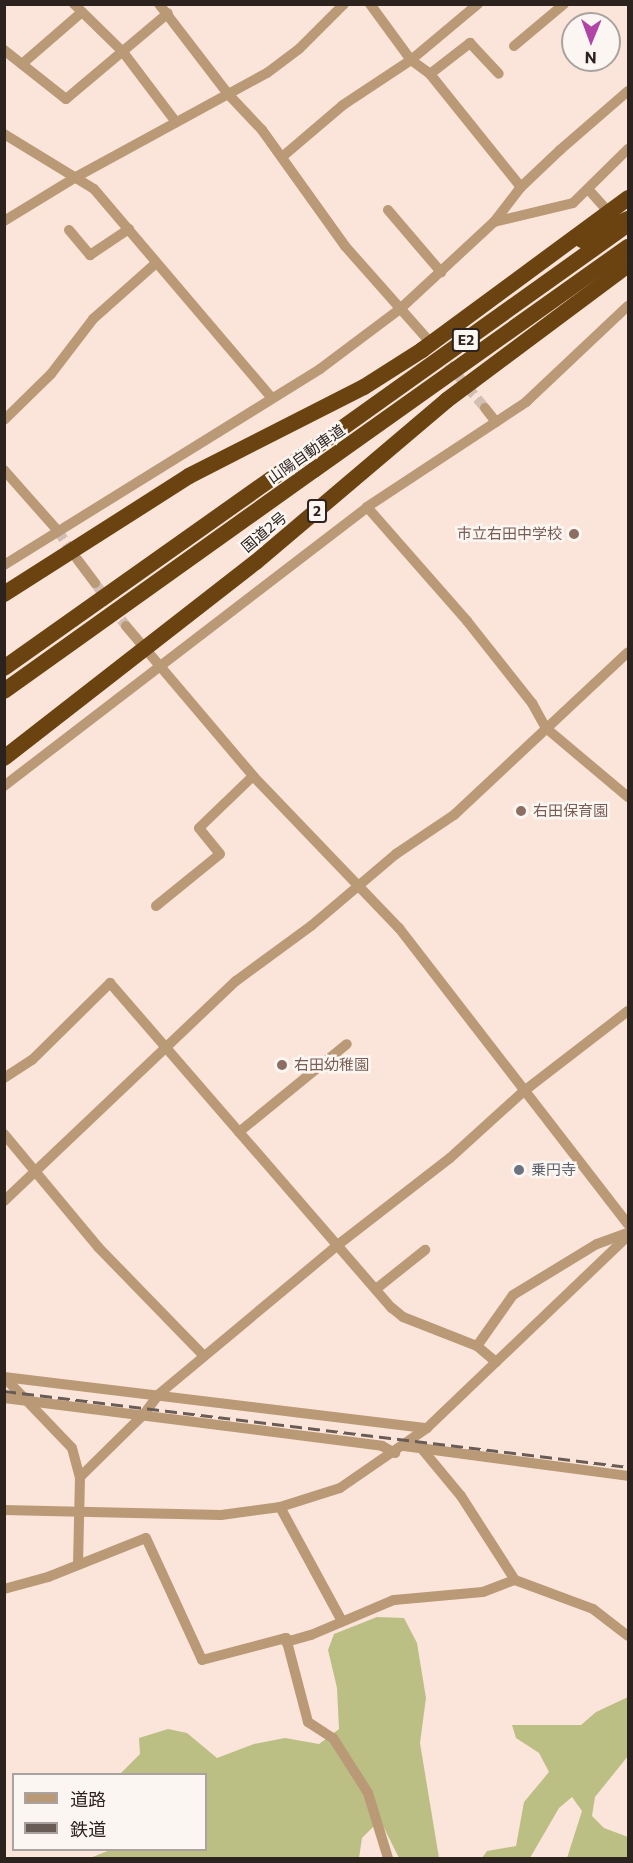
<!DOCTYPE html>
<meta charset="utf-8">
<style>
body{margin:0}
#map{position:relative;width:633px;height:1863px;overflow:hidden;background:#fbe5da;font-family:Commissioner,"Noto Sans JP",sans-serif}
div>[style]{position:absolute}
.forest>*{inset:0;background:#bcbf84}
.minor-tunnel>*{height:10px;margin-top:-5px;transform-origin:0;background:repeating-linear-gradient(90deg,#d2beb4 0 10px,transparent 0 15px)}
.minor>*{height:10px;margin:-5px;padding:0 5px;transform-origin:5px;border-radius:5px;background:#ba9976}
.highway>*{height:16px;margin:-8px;padding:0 8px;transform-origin:8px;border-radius:8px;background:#6a4310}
.rail>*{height:3px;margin-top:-1.5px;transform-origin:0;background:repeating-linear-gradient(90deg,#695b55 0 12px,transparent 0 18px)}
.highway-bridge>*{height:16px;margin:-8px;padding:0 8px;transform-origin:8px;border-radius:8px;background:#6a4310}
.dots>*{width:16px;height:16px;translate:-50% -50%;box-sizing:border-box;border:3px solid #fcf6f3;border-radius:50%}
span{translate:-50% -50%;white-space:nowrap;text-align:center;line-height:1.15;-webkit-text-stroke:5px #fcf6f3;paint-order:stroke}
.shield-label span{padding:2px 4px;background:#fcf6f3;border:2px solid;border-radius:4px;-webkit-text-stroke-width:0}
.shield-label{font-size:14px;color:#2d231e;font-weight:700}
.street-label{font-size:15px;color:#2d231e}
.education-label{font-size:15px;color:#785e54}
.right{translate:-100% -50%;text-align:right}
.left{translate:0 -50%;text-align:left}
.worship-label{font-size:15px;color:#5b616d}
.frame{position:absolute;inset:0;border:6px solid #2d231e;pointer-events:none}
.legend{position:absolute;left:12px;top:1773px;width:195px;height:78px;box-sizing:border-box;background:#fcf6f3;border:2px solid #a9a29e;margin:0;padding:8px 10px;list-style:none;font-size:18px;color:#2d231e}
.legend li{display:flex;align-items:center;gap:12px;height:30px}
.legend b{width:30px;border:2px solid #a9a29e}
.north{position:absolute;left:561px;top:12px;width:60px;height:60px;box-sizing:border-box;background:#fcf6f3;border:2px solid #a9a29e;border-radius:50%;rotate:181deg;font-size:16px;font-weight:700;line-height:24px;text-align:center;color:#2d231e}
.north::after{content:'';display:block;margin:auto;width:21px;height:27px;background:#b145a5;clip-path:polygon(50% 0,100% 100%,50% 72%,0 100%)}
</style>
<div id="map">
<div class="forest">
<div style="clip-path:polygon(377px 1617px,404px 1618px,417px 1643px,426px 1698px,420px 1743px,439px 1858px,399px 1858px,380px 1820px,362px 1838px,359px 1858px,90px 1858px,110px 1850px,206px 1850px,206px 1774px,120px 1774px,140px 1754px,139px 1738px,168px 1729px,187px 1733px,217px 1758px,254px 1744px,285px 1738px,319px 1744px,339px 1729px,337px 1688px,328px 1650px,334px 1634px)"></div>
<div style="clip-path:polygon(628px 1697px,628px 1756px,595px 1797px,592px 1816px,604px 1828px,628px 1837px,628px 1858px,567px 1858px,582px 1811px,572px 1797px,559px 1808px,530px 1858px,482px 1858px,487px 1851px,516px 1846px,524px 1802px,549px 1772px,539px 1753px,516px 1738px,512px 1725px,581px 1725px,596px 1712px)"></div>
</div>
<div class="minor-tunnel">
<div style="left:429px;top:341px;width:87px;rotate:50.1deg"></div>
<div style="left:58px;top:531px;width:29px;rotate:56deg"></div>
<div style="left:95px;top:583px;width:53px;rotate:54.2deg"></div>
</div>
<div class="minor">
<div style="left:74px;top:4px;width:69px;rotate:44.4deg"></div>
<div style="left:123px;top:52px;width:88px;rotate:52.9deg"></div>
<div style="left:159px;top:4px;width:113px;rotate:52.5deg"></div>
<div style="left:228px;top:94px;width:50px;rotate:46.6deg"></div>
<div style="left:262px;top:130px;width:143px;rotate:54.4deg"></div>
<div style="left:345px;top:246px;width:127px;rotate:48.5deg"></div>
<div style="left:370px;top:4px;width:69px;rotate:53.8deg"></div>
<div style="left:411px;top:60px;width:24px;rotate:36deg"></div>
<div style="left:430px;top:74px;width:145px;rotate:51.2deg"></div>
<div style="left:514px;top:46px;width:65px;rotate:-40deg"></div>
<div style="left:4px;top:50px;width:79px;rotate:38.3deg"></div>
<div style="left:66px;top:99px;width:133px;rotate:-40.1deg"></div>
<div style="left:22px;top:64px;width:79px;rotate:-40.9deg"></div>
<div style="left:430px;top:74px;width:51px;rotate:-37.8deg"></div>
<div style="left:470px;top:43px;width:42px;rotate:46.9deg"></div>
<div style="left:4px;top:134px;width:105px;rotate:31.4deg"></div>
<div style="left:94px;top:189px;width:273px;rotate:49.6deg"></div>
<div style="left:282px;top:157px;width:80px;rotate:-40.4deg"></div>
<div style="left:343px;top:105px;width:82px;rotate:-33.5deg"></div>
<div style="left:411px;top:60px;width:87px;rotate:-39.9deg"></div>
<div style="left:588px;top:189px;width:30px;rotate:48deg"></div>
<div style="left:388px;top:210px;width:82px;rotate:49.5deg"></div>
<div style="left:4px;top:221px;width:84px;rotate:-31.4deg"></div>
<div style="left:76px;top:177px;width:217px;rotate:-28.6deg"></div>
<div style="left:267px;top:73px;width:40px;rotate:-37deg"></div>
<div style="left:299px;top:49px;width:64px;rotate:-45deg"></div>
<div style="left:494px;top:222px;width:81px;rotate:-13.5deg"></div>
<div style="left:573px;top:203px;width:77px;rotate:-44.5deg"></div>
<div style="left:69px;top:230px;width:33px;rotate:50deg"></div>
<div style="left:90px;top:255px;width:47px;rotate:-33.7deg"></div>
<div style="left:485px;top:408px;width:18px;rotate:52deg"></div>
<div style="left:4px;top:420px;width:66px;rotate:-44.4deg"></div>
<div style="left:51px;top:374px;width:69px;rotate:-52.6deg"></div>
<div style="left:93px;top:319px;width:84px;rotate:-41.6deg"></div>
<div style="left:4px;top:470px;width:81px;rotate:48.5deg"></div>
<div style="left:367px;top:507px;width:152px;rotate:48.7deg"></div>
<div style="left:467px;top:621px;width:105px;rotate:51.6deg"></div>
<div style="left:532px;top:703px;width:29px;rotate:61deg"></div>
<div style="left:546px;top:728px;width:107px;rotate:40.1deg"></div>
<div style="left:77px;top:559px;width:30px;rotate:53deg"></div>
<div style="left:4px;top:565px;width:372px;rotate:-31.8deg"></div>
<div style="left:320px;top:369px;width:100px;rotate:-36.9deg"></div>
<div style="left:400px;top:309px;width:128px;rotate:-42.8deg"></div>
<div style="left:494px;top:222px;width:44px;rotate:-52.4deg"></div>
<div style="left:521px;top:187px;width:54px;rotate:-43.5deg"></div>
<div style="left:560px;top:150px;width:90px;rotate:-40.9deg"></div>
<div style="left:126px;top:626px;width:197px;rotate:49.7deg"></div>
<div style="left:253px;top:776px;width:211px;rotate:46.2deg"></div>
<div style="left:399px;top:928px;width:374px;rotate:52.3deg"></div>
<div style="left:4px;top:786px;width:458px;rotate:-37.5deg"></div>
<div style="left:367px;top:507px;width:191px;rotate:-33.4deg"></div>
<div style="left:526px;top:402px;width:140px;rotate:-43.3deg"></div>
<div style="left:156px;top:906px;width:82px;rotate:-39.1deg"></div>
<div style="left:220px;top:854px;width:33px;rotate:-129deg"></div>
<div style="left:199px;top:828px;width:75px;rotate:-43.9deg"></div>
<div style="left:4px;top:1078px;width:33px;rotate:-33deg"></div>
<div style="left:32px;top:1060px;width:110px;rotate:-44.6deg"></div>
<div style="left:110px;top:983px;width:430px;rotate:49.1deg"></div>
<div style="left:392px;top:1308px;width:14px;rotate:39deg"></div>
<div style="left:403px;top:1317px;width:79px;rotate:21.4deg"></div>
<div style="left:477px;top:1346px;width:25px;rotate:40deg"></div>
<div style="left:239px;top:1132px;width:139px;rotate:-39.2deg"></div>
<div style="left:4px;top:1134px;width:147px;rotate:50.2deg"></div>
<div style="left:98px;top:1247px;width:152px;rotate:45.8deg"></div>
<div style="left:4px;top:1201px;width:320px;rotate:-43.5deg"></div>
<div style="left:236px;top:981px;width:93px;rotate:-36.3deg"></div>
<div style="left:311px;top:926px;width:111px;rotate:-40.3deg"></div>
<div style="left:396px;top:854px;width:70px;rotate:-33.9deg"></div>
<div style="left:454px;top:815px;width:238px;rotate:-43.1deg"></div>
<div style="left:376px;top:1289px;width:63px;rotate:-38.5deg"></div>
<div style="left:477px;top:1346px;width:62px;rotate:-54.8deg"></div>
<div style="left:513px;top:1295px;width:98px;rotate:-31.3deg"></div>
<div style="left:597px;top:1244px;width:33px;rotate:-20deg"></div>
<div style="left:4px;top:1377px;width:426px;rotate:6.9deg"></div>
<div style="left:4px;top:1377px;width:98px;rotate:46.2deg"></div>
<div style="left:72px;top:1448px;width:30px;rotate:75deg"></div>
<div style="left:80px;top:1477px;width:88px;rotate:91.3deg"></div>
<div style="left:4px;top:1398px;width:381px;rotate:7.2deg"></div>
<div style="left:382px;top:1446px;width:15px;rotate:28deg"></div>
<div style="left:404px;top:1446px;width:226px;rotate:7.6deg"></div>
<div style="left:422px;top:1449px;width:61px;rotate:50.3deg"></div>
<div style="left:461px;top:1496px;width:100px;rotate:57.3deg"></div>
<div style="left:80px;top:1477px;width:90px;rotate:-44.5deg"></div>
<div style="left:144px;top:1414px;width:25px;rotate:-53deg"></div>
<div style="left:159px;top:1394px;width:234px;rotate:-39.8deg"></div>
<div style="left:339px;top:1244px;width:140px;rotate:-37.8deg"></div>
<div style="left:450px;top:1158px;width:100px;rotate:-42.2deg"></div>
<div style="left:524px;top:1091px;width:131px;rotate:-37.6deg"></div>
<div style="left:280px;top:1507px;width:130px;rotate:61.5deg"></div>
<div style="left:4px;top:1510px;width:217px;rotate:1.3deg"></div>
<div style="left:221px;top:1515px;width:60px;rotate:-7.7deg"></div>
<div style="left:280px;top:1507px;width:63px;rotate:-17.6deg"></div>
<div style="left:340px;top:1488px;width:106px;rotate:-34.6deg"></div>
<div style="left:427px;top:1428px;width:278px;rotate:-43.7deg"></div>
<div style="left:4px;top:1589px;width:46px;rotate:-15.3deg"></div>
<div style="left:48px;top:1577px;width:105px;rotate:-21.7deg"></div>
<div style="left:146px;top:1538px;width:134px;rotate:65.3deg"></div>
<div style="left:202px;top:1660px;width:87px;rotate:-14.7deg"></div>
<div style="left:286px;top:1638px;width:87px;rotate:75.3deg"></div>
<div style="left:308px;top:1722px;width:30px;rotate:33deg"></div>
<div style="left:333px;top:1738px;width:65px;rotate:57.5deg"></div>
<div style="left:368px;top:1793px;width:68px;rotate:72.9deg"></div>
<div style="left:286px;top:1642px;width:26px;rotate:-16deg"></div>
<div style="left:311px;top:1635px;width:90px;rotate:-22.9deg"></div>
<div style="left:394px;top:1600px;width:89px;rotate:-5.1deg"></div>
<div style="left:483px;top:1592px;width:34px;rotate:-21deg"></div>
<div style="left:515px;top:1580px;width:83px;rotate:20.4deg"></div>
<div style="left:593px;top:1609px;width:44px;rotate:37.6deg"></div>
</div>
<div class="highway">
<div style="left:582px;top:240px;width:51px;rotate:-24.5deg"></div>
<div style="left:4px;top:594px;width:219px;rotate:-32.5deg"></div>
<div style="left:189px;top:476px;width:196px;rotate:-27deg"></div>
<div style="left:364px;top:387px;width:69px;rotate:-32.5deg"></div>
<div style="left:422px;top:350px;width:256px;rotate:-36.4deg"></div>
<div style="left:4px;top:668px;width:367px;rotate:-35.3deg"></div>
<div style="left:4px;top:691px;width:381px;rotate:-35.5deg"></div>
<div style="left:4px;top:758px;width:319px;rotate:-37.9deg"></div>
<div style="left:256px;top:562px;width:250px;rotate:-40.3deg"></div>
<div style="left:447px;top:400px;width:226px;rotate:-36.7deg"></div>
</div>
<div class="rail">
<div style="left:4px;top:1391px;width:629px;rotate:6.94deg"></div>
</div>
<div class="highway-bridge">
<div style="left:303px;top:456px;width:399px;rotate:-35.5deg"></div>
<div style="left:314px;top:470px;width:385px;rotate:-35.4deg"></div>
</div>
<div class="dots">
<div style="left:574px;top:534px;background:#8d6e63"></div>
<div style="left:521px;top:811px;background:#8d6e63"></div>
<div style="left:282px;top:1065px;background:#8d6e63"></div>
<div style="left:519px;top:1170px;background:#6b7280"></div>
</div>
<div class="shield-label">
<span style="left:466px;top:340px">E2</span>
<span style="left:317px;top:511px">2</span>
</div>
<div class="street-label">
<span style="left:306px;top:454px;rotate:-35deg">山陽自動車道</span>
<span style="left:264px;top:532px;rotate:-40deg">国道2号</span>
</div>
<div class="education-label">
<span class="right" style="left:562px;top:534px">市立右田中学校</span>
<span class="left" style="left:533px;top:811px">右田保育園</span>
<span class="left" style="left:294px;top:1065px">右田幼稚園</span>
</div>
<div class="worship-label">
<span class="left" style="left:531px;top:1170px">乗円寺</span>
</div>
<div class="frame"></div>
<ul class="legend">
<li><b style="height:8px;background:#ba9976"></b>道路</li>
<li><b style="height:8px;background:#695b55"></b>鉄道</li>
</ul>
<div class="north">N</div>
</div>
